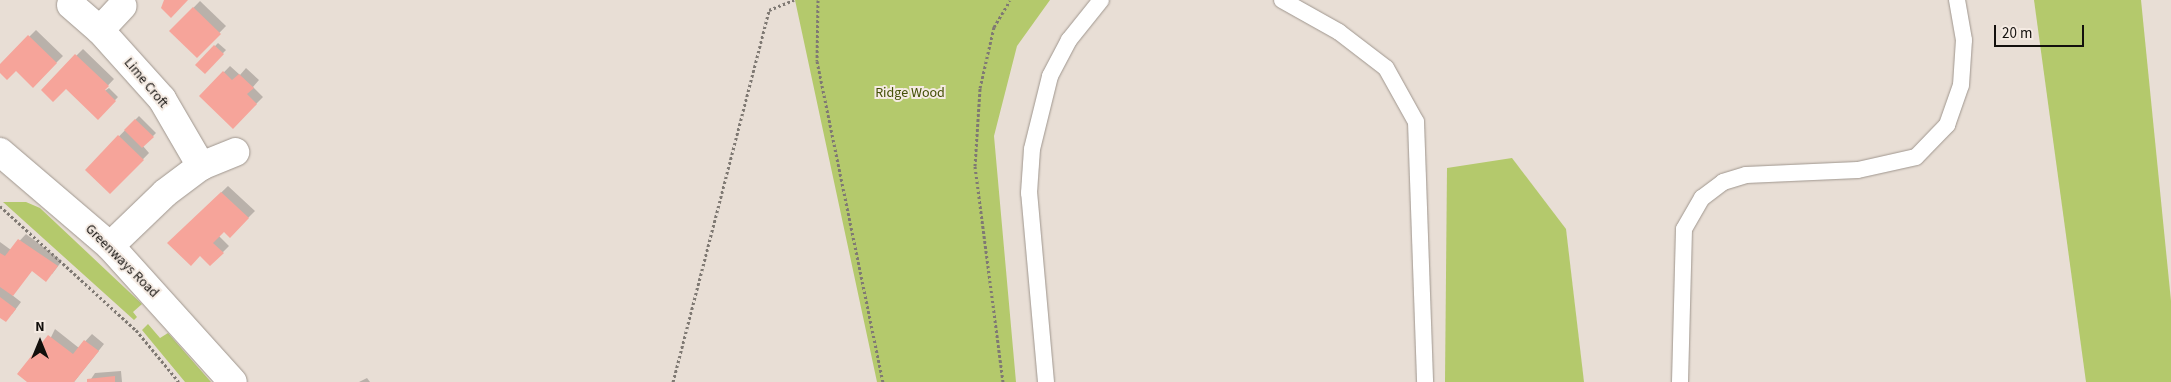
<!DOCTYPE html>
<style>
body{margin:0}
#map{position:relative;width:2171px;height:382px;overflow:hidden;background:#e8ded5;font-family:"Source Sans 3",sans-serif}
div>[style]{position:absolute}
.green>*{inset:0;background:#b4c96c}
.shadow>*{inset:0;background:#0003}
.building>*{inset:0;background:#f6a49a}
.path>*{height:3px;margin-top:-1.5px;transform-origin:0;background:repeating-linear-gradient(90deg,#7f7973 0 2.5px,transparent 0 5px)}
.roads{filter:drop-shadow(0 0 1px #9f968e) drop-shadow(0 0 1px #9f968e)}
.lane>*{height:16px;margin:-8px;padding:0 8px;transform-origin:8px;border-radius:8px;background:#fff}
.street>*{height:28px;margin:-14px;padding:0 14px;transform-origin:14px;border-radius:14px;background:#fff}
span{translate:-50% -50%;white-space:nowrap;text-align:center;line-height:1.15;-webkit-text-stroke:4px #f5ebe3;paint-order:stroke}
.street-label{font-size:14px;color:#13100d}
.park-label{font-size:14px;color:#445007}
.north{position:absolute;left:15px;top:317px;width:50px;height:50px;-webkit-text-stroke:4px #f5ebe3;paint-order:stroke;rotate:0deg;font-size:14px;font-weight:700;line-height:20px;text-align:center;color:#13100d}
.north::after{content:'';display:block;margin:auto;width:18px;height:22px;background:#13100d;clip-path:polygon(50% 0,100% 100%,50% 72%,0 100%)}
.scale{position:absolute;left:1994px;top:25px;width:90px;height:22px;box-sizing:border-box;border:2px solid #13100d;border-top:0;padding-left:6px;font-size:15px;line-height:18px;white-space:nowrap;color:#13100d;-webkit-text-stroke:4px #f5ebe3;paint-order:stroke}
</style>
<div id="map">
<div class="green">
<div style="clip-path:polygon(795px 0,1050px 0,1017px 46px,994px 136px,1016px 382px,877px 382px)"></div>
<div style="clip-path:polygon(2034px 0,2141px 0,2171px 301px,2171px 382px,2086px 382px)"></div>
<div style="clip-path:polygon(1512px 158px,1566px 229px,1584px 382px,1445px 382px,1447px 168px)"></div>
<div style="clip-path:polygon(3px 202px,26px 202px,40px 208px,142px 304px,133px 312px,137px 317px,134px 320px)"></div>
<div style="clip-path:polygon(148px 324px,160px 338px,168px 333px,211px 382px,185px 382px,142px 330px)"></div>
</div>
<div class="shadow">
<div style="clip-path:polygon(200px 1px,226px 26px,197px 56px,171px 31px)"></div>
<div style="clip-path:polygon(36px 30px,63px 56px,33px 86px,16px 69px,0 71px,0 66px)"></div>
<div style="clip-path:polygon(218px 43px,226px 50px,205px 72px,197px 65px)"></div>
<div style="clip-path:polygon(83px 49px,114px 79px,100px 94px,109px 88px,118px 97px,98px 118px,66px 88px,42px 90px)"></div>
<div style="clip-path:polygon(230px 66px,240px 75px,246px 68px,259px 80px,253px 87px,263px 97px,233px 127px,201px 96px)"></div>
<div style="clip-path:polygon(139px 116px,156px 133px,143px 146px,149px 153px,110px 193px,86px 170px)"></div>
<div style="clip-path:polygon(228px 186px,255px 211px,230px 236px,224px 230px,219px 236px,229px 246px,210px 265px,200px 255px,169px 243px)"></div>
<div style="clip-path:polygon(26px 234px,62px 261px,52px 274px,32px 270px,12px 295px,21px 302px,12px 314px,0 316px,0 242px,11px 250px)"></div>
<div style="clip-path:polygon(55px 329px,79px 348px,92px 334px,104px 344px,74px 382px,29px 382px)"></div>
<div style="clip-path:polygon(121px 371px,122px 382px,89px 382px,95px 373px)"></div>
<div style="clip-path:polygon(367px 378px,370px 382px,359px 382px)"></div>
</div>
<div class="building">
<div style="clip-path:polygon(164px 0,188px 0,171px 18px,161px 8px)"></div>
<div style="clip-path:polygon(193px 7px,221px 34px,197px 58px,169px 31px)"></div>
<div style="clip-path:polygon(28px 35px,57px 63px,33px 88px,16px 71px,7px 80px,0 73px,0 64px)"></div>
<div style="clip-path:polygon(214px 45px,224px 54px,205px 74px,195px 65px)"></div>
<div style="clip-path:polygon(75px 54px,109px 86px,105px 90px,116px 101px,98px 120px,66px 89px,53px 102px,41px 90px)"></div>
<div style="clip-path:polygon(223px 71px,232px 80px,239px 74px,254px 88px,247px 94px,257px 104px,233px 129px,199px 96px)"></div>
<div style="clip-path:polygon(135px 119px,154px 137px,142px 148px,124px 130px)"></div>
<div style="clip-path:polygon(118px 135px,144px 160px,110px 194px,85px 170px)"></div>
<div style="clip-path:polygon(221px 192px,249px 218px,230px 238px,224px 232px,213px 243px,224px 253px,210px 266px,200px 256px,191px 266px,167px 243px)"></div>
<div style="clip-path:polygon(18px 239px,58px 266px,46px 282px,32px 271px,13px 296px,0 287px,0 253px,5px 256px)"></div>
<div style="clip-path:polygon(0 297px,16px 309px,6px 322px,0 318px)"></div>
<div style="clip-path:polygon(48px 335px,73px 354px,84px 340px,99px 351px,74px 382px,27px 382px,17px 374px)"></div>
<div style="clip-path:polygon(115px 376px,115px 382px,87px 382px,87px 379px)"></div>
</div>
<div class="path">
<div style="left:818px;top:0;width:61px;rotate:90.9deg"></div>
<div style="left:817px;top:61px;width:328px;rotate:78.4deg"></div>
<div style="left:0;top:206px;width:184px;rotate:42.4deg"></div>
<div style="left:136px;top:330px;width:67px;rotate:50.4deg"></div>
<div style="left:673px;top:382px;width:384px;rotate:-75.5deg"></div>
<div style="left:769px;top:10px;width:27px;rotate:-22deg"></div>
<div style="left:1003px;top:382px;width:218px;rotate:-97.4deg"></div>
<div style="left:975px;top:166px;width:78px;rotate:-86.3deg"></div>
<div style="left:980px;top:88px;width:63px;rotate:-77.1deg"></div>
<div style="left:994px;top:27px;width:31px;rotate:-59deg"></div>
</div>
<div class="roads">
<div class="lane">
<div style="left:1282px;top:0;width:65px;rotate:29.3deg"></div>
<div style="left:1339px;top:32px;width:59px;rotate:37.5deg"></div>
<div style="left:1386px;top:68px;width:62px;rotate:60.9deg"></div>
<div style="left:1416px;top:122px;width:260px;rotate:88deg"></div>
<div style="left:1046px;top:382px;width:190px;rotate:-95.1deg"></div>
<div style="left:1029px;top:193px;width:44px;rotate:-86.1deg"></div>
<div style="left:1032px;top:149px;width:75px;rotate:-76.1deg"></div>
<div style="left:1050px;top:76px;width:41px;rotate:-62.2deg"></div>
<div style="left:1069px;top:40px;width:51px;rotate:-51.3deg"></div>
<div style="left:1680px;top:382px;width:153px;rotate:-88.5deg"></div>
<div style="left:1684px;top:229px;width:36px;rotate:-60deg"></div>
<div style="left:1702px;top:198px;width:26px;rotate:-37deg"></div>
<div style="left:1723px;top:182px;width:24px;rotate:-17deg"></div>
<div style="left:1746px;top:175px;width:112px;rotate:-2.6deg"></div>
<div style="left:1858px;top:170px;width:59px;rotate:-12.6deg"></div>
<div style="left:1916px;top:157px;width:45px;rotate:-45.9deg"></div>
<div style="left:1947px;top:125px;width:42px;rotate:-70.7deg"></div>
<div style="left:1961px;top:85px;width:45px;rotate:-86.2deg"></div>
<div style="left:1964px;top:40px;width:41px;rotate:-99.9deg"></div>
</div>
<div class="street">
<div style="left:71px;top:5px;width:38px;rotate:41deg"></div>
<div style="left:100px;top:30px;width:93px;rotate:48.1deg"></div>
<div style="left:162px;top:99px;width:78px;rotate:59.8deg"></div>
<div style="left:100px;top:30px;width:33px;rotate:-47deg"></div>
<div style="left:0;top:152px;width:145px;rotate:40.5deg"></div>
<div style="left:110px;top:246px;width:183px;rotate:47.9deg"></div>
<div style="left:110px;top:246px;width:76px;rotate:-43.9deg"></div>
<div style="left:165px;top:193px;width:45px;rotate:-36.9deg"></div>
<div style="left:201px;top:166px;width:37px;rotate:-22deg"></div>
</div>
</div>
<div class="street-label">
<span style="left:146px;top:83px;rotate:50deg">Lime Croft</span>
<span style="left:122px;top:261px;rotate:45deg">Greenways Road</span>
</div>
<div class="park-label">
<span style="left:910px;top:93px">Ridge Wood</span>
</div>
<div class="north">N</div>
<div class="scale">20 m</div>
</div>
